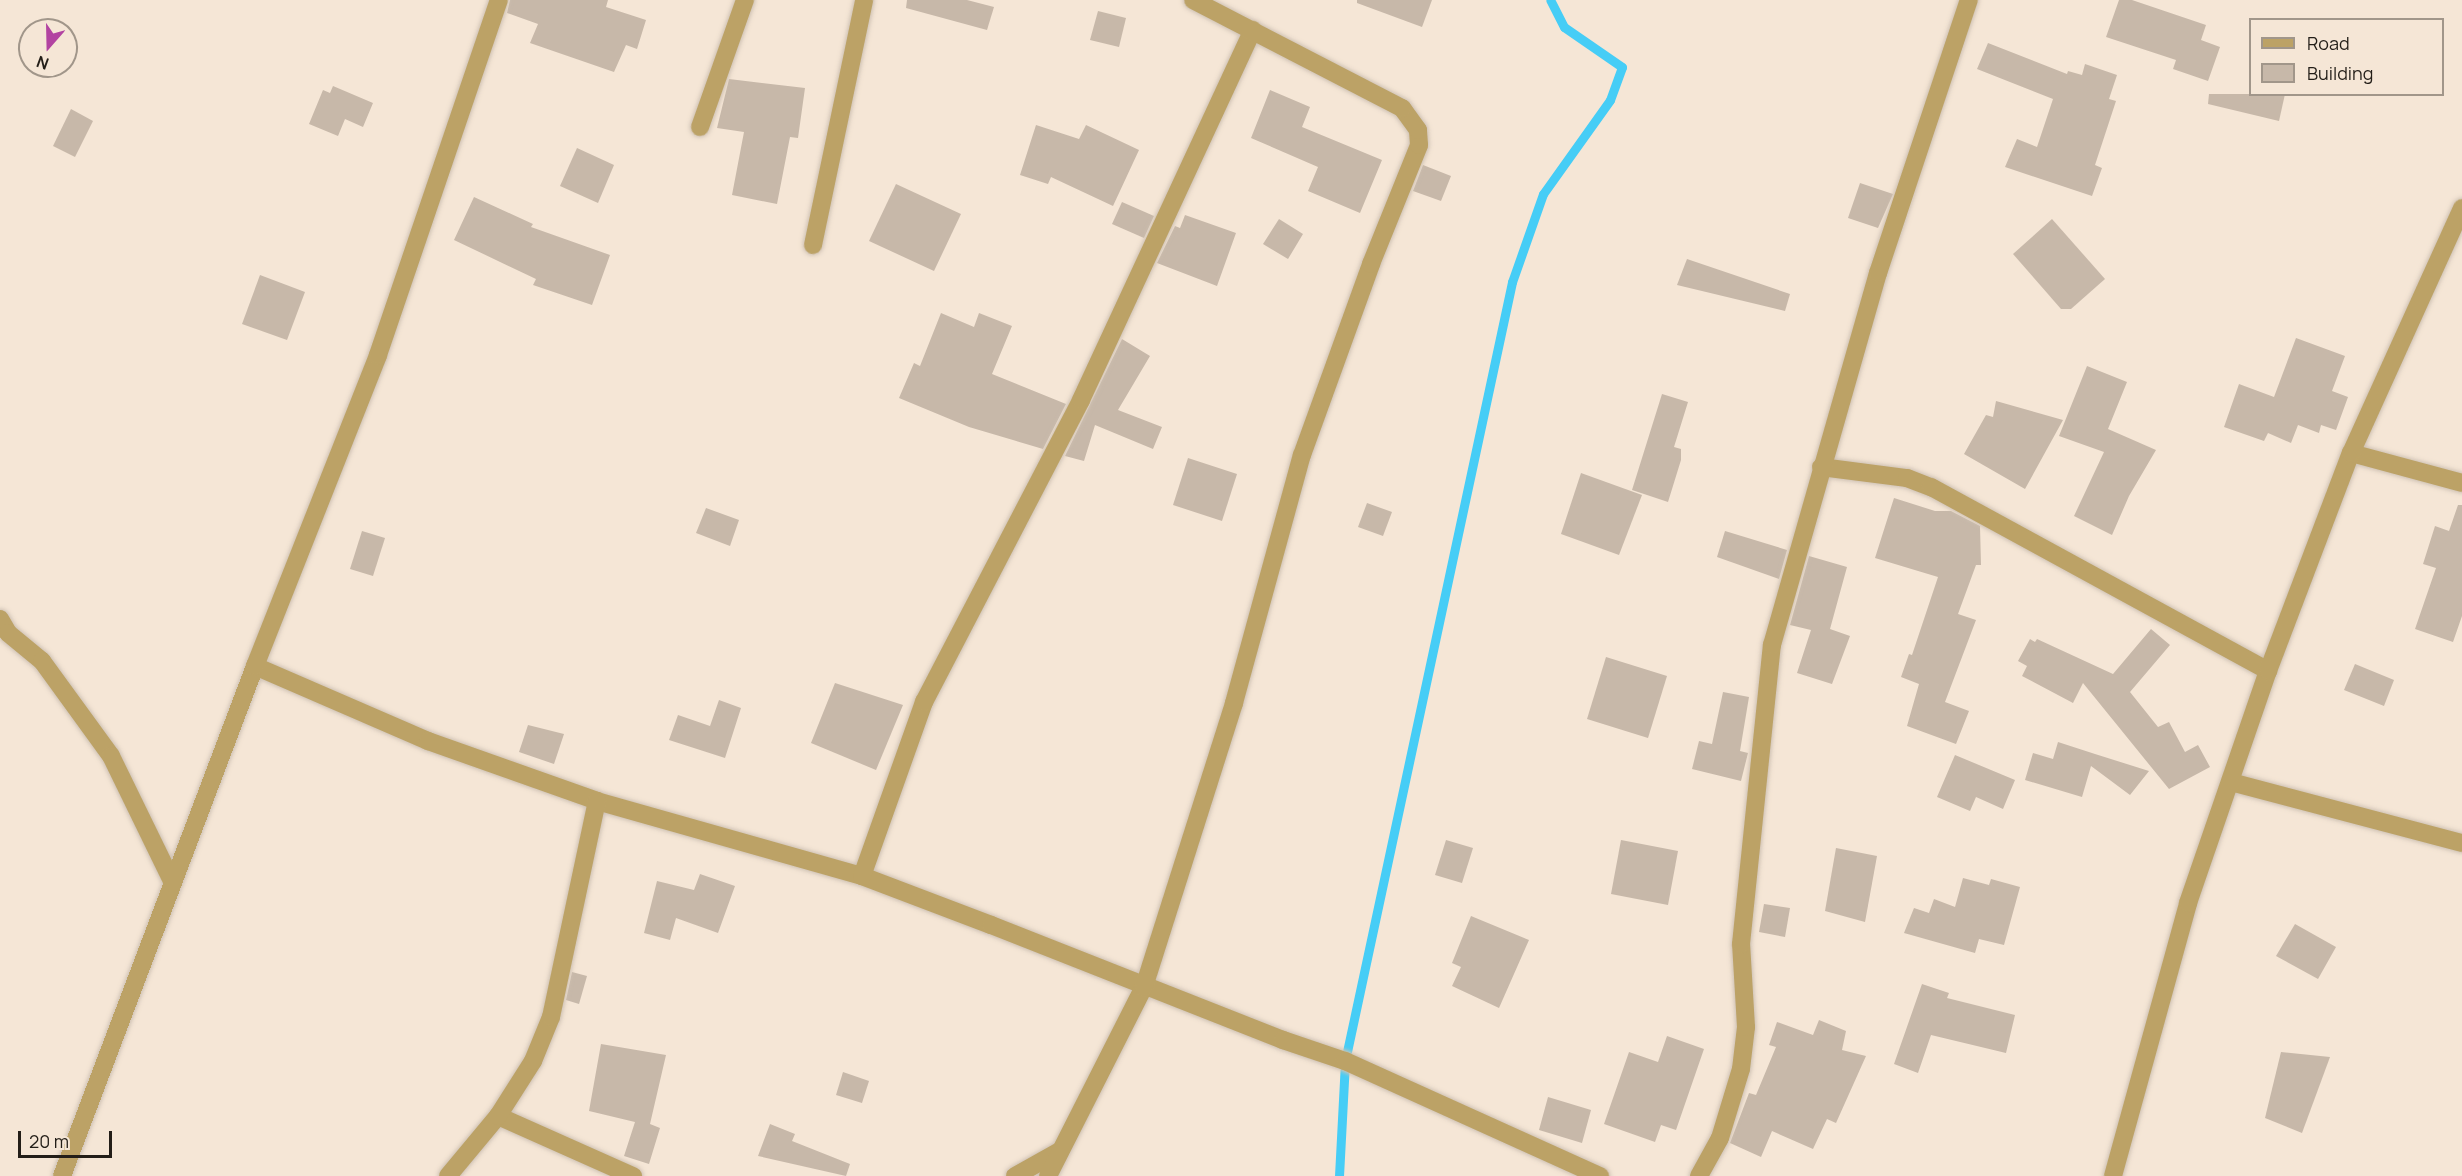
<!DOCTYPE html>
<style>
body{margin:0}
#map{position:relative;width:2462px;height:1176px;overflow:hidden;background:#f5e6d6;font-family:Manrope,sans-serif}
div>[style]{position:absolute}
.stream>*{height:9px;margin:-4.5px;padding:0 4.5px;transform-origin:4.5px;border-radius:4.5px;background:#46cdf6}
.building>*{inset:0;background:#c7b8a9}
.roads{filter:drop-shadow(0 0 2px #cfc2b4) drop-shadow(0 0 2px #cfc2b4)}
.street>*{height:18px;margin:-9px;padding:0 9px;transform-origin:9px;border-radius:9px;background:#bca266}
span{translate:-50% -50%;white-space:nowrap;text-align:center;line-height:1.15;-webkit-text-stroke:4.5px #f5e6d6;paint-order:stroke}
.legend{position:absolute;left:2249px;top:18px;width:195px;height:78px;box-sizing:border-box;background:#f5e6d6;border:2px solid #a1968a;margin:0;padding:8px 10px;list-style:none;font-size:18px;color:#231e18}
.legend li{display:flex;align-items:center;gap:12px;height:30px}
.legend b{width:30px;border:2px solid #a1968a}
.north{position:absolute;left:18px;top:18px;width:60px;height:60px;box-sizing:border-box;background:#f5e6d6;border:2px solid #a1968a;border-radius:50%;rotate:200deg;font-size:16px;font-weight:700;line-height:24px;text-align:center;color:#231e18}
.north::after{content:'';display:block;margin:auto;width:21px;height:27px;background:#b243a1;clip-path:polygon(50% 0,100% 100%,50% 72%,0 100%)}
.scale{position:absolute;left:18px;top:1131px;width:94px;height:27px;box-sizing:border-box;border:3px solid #231e18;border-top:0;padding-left:8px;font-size:18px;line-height:21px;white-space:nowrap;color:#231e18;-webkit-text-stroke:4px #f5e6d6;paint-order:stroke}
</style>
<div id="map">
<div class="stream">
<div style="left:1339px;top:1176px;width:115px;rotate:-87deg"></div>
<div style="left:1345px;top:1061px;width:797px;rotate:-77.9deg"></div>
<div style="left:1512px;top:282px;width:93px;rotate:-70.6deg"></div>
<div style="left:1543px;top:194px;width:115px;rotate:-54.5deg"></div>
<div style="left:1610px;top:100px;width:35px;rotate:-70deg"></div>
<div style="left:1622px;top:67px;width:70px;rotate:-145.4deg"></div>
<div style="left:1564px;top:27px;width:30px;rotate:-117deg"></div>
</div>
<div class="building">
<div style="clip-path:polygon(510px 0,608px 0,606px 7px,646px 20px,637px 49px,626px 45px,614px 72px,530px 43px,538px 24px,507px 13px)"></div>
<div style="clip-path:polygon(907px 0,967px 0,994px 7px,987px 30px,906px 8px)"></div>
<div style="clip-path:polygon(1357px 0,1432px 0,1422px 27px,1357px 3px)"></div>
<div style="clip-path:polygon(2119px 0,2132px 0,2206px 25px,2201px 40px,2220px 47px,2208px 81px,2173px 69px,2176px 60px,2106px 37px)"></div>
<div style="clip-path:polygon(1098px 11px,1126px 18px,1119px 47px,1090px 40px)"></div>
<div style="clip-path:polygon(1988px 43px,2067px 74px,2068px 71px,2082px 75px,2085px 64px,2117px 75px,2109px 99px,2116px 101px,2095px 165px,2102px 168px,2092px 196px,2005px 167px,2017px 139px,2037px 147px,2053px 99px,1977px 69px)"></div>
<div style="clip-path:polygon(729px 79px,805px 88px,798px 138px,790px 137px,777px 204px,732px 195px,744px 132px,717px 128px)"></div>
<div style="clip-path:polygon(333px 86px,373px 103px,363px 127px,345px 119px,338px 136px,309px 124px,323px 90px,330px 93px)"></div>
<div style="clip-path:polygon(1270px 90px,1310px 107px,1302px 127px,1382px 160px,1360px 213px,1308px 191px,1318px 167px,1251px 138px)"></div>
<div style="clip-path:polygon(2209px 94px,2285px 94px,2279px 121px,2208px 104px)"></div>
<div style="clip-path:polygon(71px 109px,93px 121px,75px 157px,53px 146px)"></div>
<div style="clip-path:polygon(1036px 125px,1079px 139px,1086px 125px,1139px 150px,1113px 206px,1051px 177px,1048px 184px,1020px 175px)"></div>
<div style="clip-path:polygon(577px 148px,614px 165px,598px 203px,560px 186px)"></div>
<div style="clip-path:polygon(1423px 165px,1451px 176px,1441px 201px,1413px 191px)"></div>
<div style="clip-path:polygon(1860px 183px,1893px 194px,1878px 228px,1848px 218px)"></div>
<div style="clip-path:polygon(896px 184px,961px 214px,934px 271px,869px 241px)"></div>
<div style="clip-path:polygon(474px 197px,533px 224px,531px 227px,610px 255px,592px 305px,533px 285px,536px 279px,454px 240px)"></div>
<div style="clip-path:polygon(1122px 202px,1154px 216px,1144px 238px,1112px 224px)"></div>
<div style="clip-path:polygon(1185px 215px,1236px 233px,1217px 286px,1157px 263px,1175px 226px,1180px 228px)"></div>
<div style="clip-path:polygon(1279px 219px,1303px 234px,1288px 259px,1263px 244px)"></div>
<div style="clip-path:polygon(2052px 219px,2105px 279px,2071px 309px,2061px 309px,2013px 254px)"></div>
<div style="clip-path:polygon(1687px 259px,1790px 294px,1785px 311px,1677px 285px)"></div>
<div style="clip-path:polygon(260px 275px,305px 292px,287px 340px,242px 324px)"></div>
<div style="clip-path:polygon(941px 313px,974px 327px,979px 313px,1012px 326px,992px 374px,1066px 404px,1043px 449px,969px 427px,899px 398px,914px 363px,920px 366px)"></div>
<div style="clip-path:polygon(2296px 338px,2345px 356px,2332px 391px,2348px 397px,2336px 430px,2321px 425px,2319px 433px,2298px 425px,2291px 443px,2268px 433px,2264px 441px,2224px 427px,2239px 384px,2274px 397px)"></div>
<div style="clip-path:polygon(1122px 339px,1150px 356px,1118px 410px,1162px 427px,1153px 449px,1095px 425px,1084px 461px,1065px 456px)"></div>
<div style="clip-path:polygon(2087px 366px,2127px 382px,2108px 429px,2156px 450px,2129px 496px,2112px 535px,2074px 516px,2104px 452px,2059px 436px)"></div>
<div style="clip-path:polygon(1662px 394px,1688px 402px,1674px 447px,1681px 449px,1681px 460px,1668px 502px,1632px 490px)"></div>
<div style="clip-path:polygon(1996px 401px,2063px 420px,2025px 489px,1964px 454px,1986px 415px,1993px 417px)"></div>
<div style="clip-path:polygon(1188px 458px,1237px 474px,1222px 521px,1173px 505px)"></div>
<div style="clip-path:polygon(1581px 473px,1642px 495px,1619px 555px,1561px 534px)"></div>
<div style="clip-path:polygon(1894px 498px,1935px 511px,1951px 511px,1980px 526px,1981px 565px,1976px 565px,1958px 614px,1976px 620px,1945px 702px,1969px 711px,1956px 744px,1907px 726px,1919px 684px,1901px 677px,1909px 654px,1912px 655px,1938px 577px,1875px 558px)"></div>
<div style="clip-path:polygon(1367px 503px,1392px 512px,1383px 536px,1358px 527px)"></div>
<div style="clip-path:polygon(2458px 505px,2462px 505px,2462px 616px,2453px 642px,2415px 629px,2436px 568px,2423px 564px,2435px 526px,2449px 531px)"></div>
<div style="clip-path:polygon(706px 508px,739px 520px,730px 546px,696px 533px)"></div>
<div style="clip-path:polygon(362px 531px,385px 538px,373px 576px,350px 569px)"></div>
<div style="clip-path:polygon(1725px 531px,1787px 550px,1779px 579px,1717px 557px)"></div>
<div style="clip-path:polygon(1809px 556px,1847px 567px,1830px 629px,1850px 636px,1832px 684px,1797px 673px,1811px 630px,1790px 625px)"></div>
<div style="clip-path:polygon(2151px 629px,2170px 645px,2130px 692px,2158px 727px,2169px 722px,2185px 752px,2198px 745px,2210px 767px,2169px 789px,2083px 683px,2073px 703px,2022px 676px,2027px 666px,2018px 661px,2030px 639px,2035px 642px,2037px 639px,2113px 674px)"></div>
<div style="clip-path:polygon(1606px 657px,1667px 676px,1648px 738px,1587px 719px)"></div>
<div style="clip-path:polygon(2355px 664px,2394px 680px,2384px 706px,2344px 690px)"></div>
<div style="clip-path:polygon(835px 683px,903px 705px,876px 770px,811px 743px)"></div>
<div style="clip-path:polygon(1723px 692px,1749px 697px,1740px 751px,1748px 753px,1741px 781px,1692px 769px,1699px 741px,1712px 744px)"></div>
<div style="clip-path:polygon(719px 700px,741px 708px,725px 758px,669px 740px,678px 715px,710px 726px)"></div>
<div style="clip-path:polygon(528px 725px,564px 734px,554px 764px,519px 752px)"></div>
<div style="clip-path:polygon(2058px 742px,2095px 754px,2149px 771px,2130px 795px,2091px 766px,2082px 797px,2025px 780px,2033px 753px,2053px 759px)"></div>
<div style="clip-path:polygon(1955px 755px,2015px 780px,2003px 809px,1976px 797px,1970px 811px,1937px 797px)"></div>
<div style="clip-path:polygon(1446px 840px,1473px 848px,1462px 883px,1435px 875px)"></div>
<div style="clip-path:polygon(1621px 840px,1678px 851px,1668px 905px,1611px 894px)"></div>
<div style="clip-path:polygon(1836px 848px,1877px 856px,1865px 922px,1825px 911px)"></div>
<div style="clip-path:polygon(700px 874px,735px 886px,718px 933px,676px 918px,670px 940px,644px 933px,657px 881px,694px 890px)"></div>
<div style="clip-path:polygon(1963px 878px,1989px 885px,1991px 879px,2020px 887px,2004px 945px,1979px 939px,1975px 953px,1904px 933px,1914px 908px,1929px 913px,1934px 899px,1955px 907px)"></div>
<div style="clip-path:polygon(1764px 904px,1790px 908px,1785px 937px,1759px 932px)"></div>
<div style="clip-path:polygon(1471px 916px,1529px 940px,1499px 1008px,1452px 986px,1461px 967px,1452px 963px)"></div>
<div style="clip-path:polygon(2295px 924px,2336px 947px,2318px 979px,2276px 956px)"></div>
<div style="clip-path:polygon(572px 972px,587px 976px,579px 1004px,566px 1000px)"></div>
<div style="clip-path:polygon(1922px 984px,1949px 993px,1947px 998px,2015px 1015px,2006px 1053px,1931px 1035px,1918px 1073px,1894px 1064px)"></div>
<div style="clip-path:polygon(1819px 1020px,1846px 1031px,1842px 1050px,1866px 1056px,1836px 1123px,1827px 1119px,1813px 1149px,1772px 1131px,1761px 1157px,1730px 1143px,1749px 1093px,1756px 1095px,1776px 1047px,1769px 1045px,1777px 1022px,1813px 1035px)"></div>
<div style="clip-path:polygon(1667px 1036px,1704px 1049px,1676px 1130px,1661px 1125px,1655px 1142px,1604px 1124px,1629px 1052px,1658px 1062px)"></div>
<div style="clip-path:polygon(601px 1044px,666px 1055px,650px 1124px,660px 1128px,649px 1164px,624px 1156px,635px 1122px,589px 1111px)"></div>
<div style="clip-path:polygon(2281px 1052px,2330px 1057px,2302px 1133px,2265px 1118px)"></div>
<div style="clip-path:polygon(843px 1072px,869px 1081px,862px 1103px,836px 1095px)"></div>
<div style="clip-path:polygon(1548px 1097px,1591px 1110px,1582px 1143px,1539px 1130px)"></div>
<div style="clip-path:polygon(770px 1124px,795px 1134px,792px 1141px,850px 1164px,846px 1176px,758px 1156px)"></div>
</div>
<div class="roads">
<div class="street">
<div style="left:700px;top:127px;width:135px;rotate:-70.5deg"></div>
<div style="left:813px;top:245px;width:250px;rotate:-78.2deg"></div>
<div style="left:2351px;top:453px;width:115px;rotate:15.1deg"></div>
<div style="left:1821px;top:467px;width:87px;rotate:7.3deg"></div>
<div style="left:1907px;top:478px;width:26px;rotate:21deg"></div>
<div style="left:1931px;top:487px;width:384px;rotate:28.6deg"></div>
<div style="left:0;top:619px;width:16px;rotate:60deg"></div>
<div style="left:8px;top:633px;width:44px;rotate:39.5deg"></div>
<div style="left:42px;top:661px;width:117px;rotate:54deg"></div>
<div style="left:111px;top:756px;width:139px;rotate:64deg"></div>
<div style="left:255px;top:666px;width:189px;rotate:23.4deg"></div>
<div style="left:428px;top:741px;width:179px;rotate:19.5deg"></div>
<div style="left:597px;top:801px;width:275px;rotate:15.8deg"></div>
<div style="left:862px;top:876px;width:138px;rotate:20.8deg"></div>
<div style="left:991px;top:925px;width:314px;rotate:21.5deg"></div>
<div style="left:1283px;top:1040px;width:65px;rotate:18.7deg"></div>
<div style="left:1345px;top:1061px;width:280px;rotate:24.3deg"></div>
<div style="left:2231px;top:782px;width:239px;rotate:14.8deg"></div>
<div style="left:862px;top:876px;width:185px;rotate:-70.4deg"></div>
<div style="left:924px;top:702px;width:340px;rotate:-62.5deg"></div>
<div style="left:1081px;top:400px;width:408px;rotate:-65.1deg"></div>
<div style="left:498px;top:1116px;width:148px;rotate:24deg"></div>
<div style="left:62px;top:1176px;width:545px;rotate:-69.27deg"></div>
<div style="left:255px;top:666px;width:334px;rotate:-68.4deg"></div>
<div style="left:378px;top:355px;width:375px;rotate:-71.2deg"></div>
<div style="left:448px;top:1176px;width:78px;rotate:-50.2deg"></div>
<div style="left:498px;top:1116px;width:65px;rotate:-57.5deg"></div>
<div style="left:533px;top:1061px;width:48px;rotate:-67.8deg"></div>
<div style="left:551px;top:1017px;width:221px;rotate:-78deg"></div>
<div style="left:1015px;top:1176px;width:49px;rotate:-29.2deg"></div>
<div style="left:1048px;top:1176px;width:212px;rotate:-63.1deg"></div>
<div style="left:1144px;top:987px;width:298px;rotate:-72.4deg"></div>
<div style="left:1234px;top:703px;width:257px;rotate:-74.7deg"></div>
<div style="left:1302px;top:455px;width:203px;rotate:-70.1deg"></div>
<div style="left:1371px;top:264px;width:128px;rotate:-68deg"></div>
<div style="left:1419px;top:145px;width:15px;rotate:-94deg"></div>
<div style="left:1418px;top:130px;width:27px;rotate:-126deg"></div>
<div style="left:1402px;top:108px;width:235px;rotate:-152.7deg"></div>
<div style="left:1699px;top:1176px;width:43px;rotate:-61.1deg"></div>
<div style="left:1720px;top:1138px;width:72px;rotate:-73.1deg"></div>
<div style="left:1741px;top:1069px;width:42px;rotate:-83.2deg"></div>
<div style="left:1746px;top:1027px;width:83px;rotate:-93.4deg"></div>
<div style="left:1741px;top:944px;width:301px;rotate:-84.1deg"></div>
<div style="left:1772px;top:645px;width:387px;rotate:-74.1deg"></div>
<div style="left:1878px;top:273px;width:288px;rotate:-71.6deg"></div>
<div style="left:2113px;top:1176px;width:283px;rotate:-74.6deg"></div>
<div style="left:2188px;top:903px;width:245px;rotate:-71deg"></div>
<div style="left:2268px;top:671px;width:233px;rotate:-69.2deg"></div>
<div style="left:2351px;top:453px;width:269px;rotate:-65.6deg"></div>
</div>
</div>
<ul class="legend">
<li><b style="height:8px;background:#bca266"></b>Road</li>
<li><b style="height:16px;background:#c7b8a9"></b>Building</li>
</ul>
<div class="north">N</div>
<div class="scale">20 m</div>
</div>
